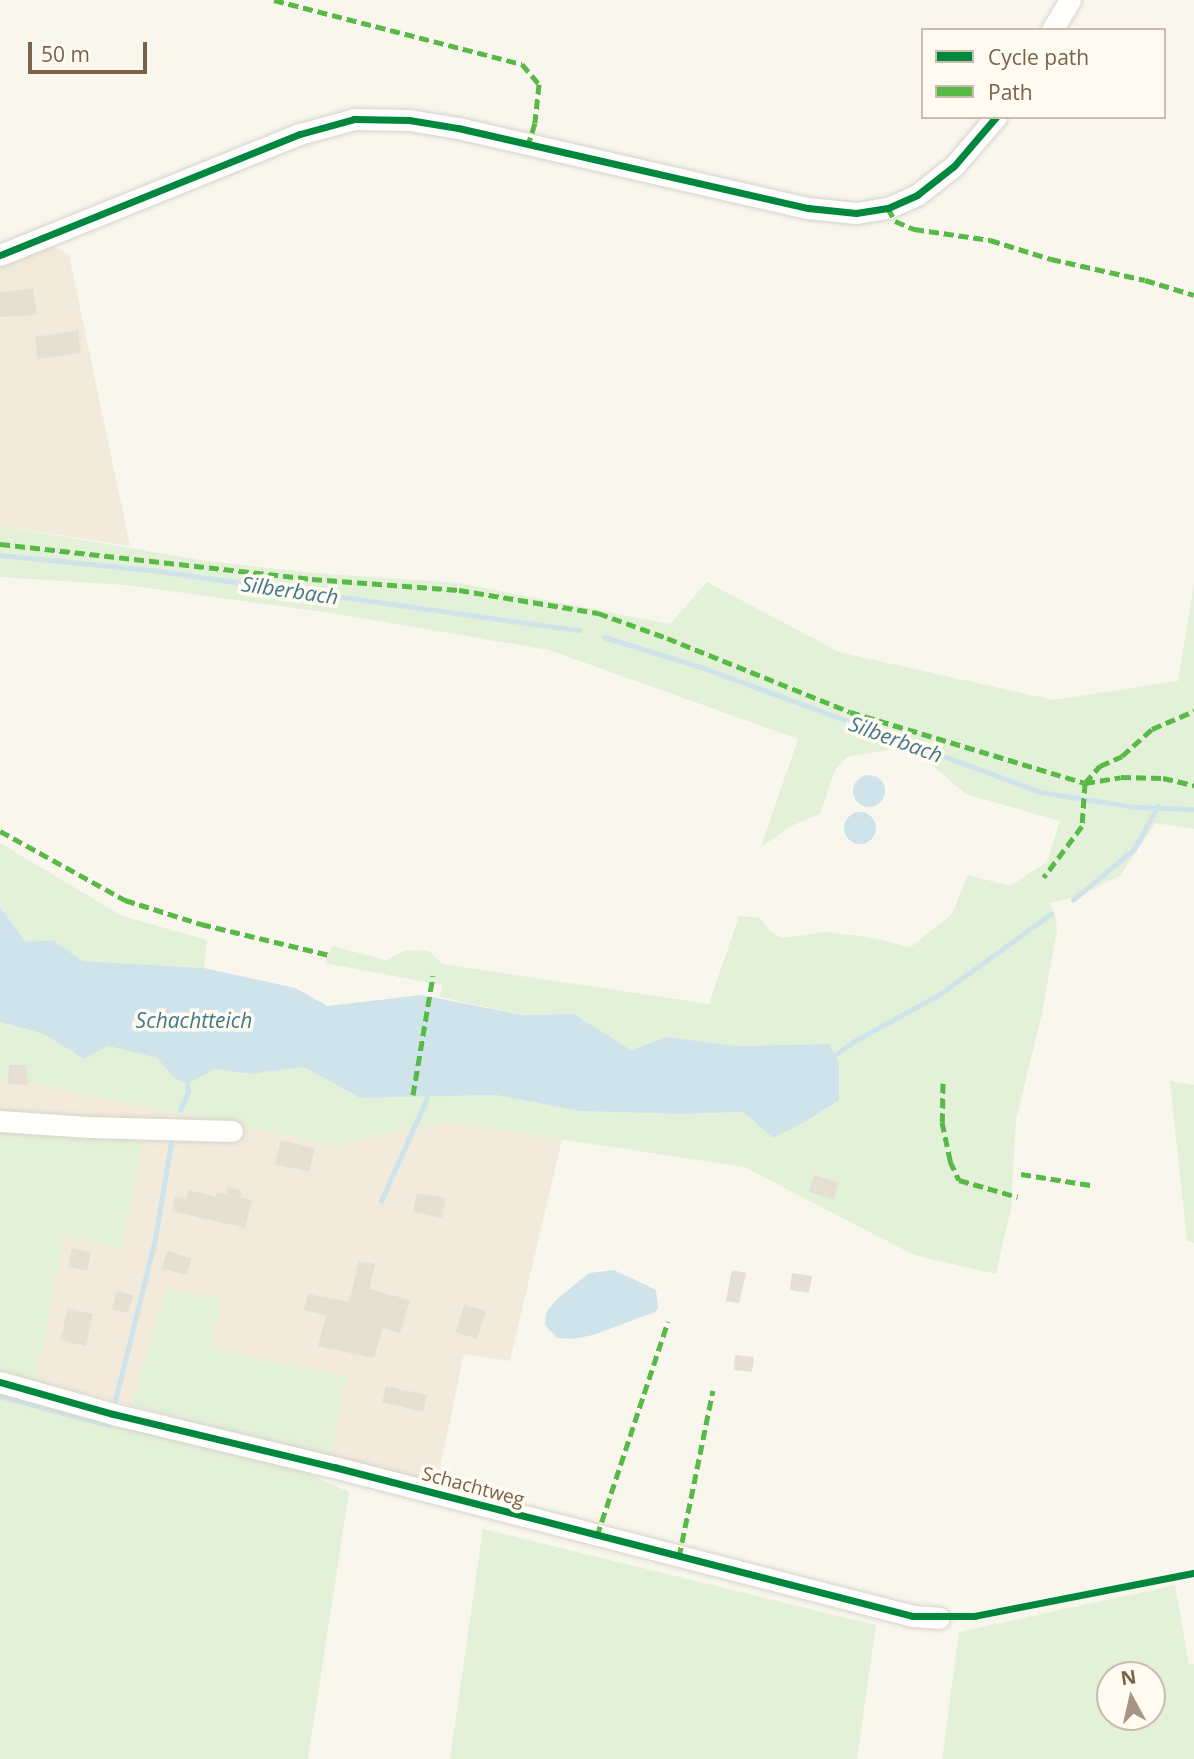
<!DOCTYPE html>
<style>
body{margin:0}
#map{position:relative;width:1194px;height:1759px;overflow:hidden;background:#f9f6ed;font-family:"Open Sans",sans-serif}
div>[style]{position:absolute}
.residential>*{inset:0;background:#f2eada}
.green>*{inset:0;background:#e2f1d7}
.water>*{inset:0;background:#cee4ea}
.round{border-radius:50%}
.stream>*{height:4.5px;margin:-2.25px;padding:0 2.25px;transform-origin:2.25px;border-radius:2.25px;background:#cee4ea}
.building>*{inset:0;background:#e6dfd4}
.roads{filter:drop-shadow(0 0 2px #d8d3cb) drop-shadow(0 0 2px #d8d3cb)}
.minor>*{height:21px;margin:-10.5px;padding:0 10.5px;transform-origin:10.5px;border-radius:10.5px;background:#fefefc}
.quiet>*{height:5px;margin-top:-2.5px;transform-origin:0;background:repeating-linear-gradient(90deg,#58b947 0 10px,transparent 0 15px)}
.cycleway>*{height:7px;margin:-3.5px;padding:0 3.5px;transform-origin:3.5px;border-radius:3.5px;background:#00873e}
span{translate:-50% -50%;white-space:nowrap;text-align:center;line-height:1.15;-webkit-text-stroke:7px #fffbf0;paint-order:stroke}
.street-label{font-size:19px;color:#7a614a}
.water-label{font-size:21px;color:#41788e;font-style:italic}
.legend{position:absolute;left:921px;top:28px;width:245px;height:91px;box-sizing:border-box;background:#fffbf0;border:2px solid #cabdae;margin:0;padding:9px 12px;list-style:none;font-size:21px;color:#7a614a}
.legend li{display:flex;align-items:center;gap:14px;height:35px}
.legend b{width:35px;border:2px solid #cabdae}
.north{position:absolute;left:1096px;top:1661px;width:70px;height:70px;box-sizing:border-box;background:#fffbf0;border:2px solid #cabdae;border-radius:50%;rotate:352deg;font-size:19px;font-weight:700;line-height:28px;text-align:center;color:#7a614a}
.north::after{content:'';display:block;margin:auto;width:24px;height:32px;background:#a69583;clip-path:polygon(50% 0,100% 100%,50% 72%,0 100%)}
.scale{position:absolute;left:28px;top:42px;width:119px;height:32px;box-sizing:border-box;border:4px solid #7a614a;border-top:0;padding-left:9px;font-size:21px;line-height:24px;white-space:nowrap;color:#7a614a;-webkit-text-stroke:5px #fffbf0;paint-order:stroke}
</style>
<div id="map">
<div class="residential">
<div style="clip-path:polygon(34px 234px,69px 255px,130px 546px,0 526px,0 247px)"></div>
<div style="clip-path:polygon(0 1077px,333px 1145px,446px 1122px,562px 1139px,510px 1361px,464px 1354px,436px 1486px,330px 1460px,209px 1348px,222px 1300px,166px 1290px,131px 1405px,36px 1382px,64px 1235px,0 1128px)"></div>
</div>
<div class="green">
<div style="clip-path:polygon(0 526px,206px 561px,313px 573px,459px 583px,670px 624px,707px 582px,839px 652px,1053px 700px,1178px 681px,1194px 582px,1194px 829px,1155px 823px,1120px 876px,1076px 897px,1049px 903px,1056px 917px,1057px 931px,1041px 1018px,1016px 1120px,1011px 1208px,996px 1274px,914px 1255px,744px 1167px,446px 1122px,333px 1145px,0 1077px,0 1022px,44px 1034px,84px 1059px,108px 1046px,157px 1058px,173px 1077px,213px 1069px,251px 1074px,304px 1067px,360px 1098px,496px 1095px,579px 1111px,679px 1114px,743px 1112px,773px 1138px,805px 1122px,839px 1100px,829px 1044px,737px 1046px,667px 1037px,631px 1050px,574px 1014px,522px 1015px,440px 997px,442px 985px,324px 963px,332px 946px,386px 960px,406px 950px,429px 951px,442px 964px,709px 1004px,739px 916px,760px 918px,770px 931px,782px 938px,825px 932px,867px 937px,911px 947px,952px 914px,968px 875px,1010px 886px,1047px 862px,1060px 821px,966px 794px,929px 763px,937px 745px,919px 740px,888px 750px,847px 757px,835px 770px,820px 814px,791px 826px,761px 847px,798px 739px,549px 650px,331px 613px,126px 585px,0 577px)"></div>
<div style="clip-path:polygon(0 843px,122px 916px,207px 940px,204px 968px,81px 961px,53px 940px,26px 942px,0 907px)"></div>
<div style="clip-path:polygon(1170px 1081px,1194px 1085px,1194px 1243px,1187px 1241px)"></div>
<div style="clip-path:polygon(0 1128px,144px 1135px,121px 1249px,64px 1236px,36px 1382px,0 1372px)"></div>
<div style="clip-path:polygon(166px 1290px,222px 1299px,210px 1348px,347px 1377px,330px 1460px,131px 1405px)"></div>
<div style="clip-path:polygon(0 1389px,290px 1466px,349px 1492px,308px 1759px,0 1759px)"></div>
<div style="clip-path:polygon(483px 1529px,876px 1625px,857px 1759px,450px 1759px)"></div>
<div style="clip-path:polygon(evenodd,1175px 1585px,1189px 1664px,1194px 1664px,1194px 1759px,942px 1759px,959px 1632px,1175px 1585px,1110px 1675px,1152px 1675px,1152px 1717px,1110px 1717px,1110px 1675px)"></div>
</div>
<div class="water">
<div class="round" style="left:853px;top:775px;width:32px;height:32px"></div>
<div class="round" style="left:844px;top:812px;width:32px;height:32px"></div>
<div style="clip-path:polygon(0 907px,26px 942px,53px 940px,82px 961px,204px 968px,295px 988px,328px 1006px,422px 995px,522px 1015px,574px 1014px,631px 1050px,667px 1037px,737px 1046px,829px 1044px,839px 1063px,839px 1100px,805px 1122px,773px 1138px,743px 1112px,679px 1114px,579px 1111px,496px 1095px,360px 1098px,304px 1067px,251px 1074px,214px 1069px,187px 1084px,173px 1077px,157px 1058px,108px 1046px,84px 1059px,44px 1034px,0 1022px)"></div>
<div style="clip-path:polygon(614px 1270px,656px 1290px,658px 1308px,655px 1312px,593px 1335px,573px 1339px,557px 1338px,545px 1325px,546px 1313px,556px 1300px,589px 1273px)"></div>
</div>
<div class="stream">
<div style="left:0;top:555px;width:151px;rotate:5.7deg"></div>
<div style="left:150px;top:570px;width:433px;rotate:8deg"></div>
<div style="left:604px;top:637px;width:105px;rotate:17.2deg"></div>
<div style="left:704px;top:668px;width:359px;rotate:20.2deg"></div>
<div style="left:1041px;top:792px;width:95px;rotate:9.1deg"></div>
<div style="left:1135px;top:807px;width:59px;rotate:1.9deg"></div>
<div style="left:1073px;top:900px;width:80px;rotate:-39.9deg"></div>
<div style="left:1134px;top:849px;width:49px;rotate:-60.8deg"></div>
<div style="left:835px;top:1055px;width:22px;rotate:-36deg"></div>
<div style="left:853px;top:1042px;width:99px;rotate:-28.9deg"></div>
<div style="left:940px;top:994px;width:137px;rotate:-35.8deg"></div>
<div style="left:180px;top:1110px;width:20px;rotate:-66deg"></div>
<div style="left:188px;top:1092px;width:8px;rotate:-97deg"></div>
<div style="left:381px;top:1201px;width:113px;rotate:-65.9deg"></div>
<div style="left:0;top:1396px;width:113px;rotate:14.9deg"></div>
<div style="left:115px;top:1401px;width:167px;rotate:-76.1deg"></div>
<div style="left:155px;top:1239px;width:104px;rotate:-80.6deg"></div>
</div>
<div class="building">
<div style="clip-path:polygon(33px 288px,37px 315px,0 317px,0 293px)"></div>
<div style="clip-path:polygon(78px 330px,81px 353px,38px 359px,35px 337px)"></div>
<div style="clip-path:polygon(9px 1065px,26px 1065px,28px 1085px,8px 1084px)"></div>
<div style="clip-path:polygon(281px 1140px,315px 1148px,309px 1172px,275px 1164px)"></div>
<div style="clip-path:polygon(814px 1175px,839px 1183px,834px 1199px,809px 1192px)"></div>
<div style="clip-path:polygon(228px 1187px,242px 1191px,240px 1197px,252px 1200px,245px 1228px,172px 1211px,175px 1197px,186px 1199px,188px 1190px,216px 1197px,217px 1192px,226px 1194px)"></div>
<div style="clip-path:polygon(417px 1193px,446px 1198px,442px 1218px,413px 1212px)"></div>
<div style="clip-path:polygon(72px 1248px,91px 1252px,87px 1271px,68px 1267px)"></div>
<div style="clip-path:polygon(167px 1251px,191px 1258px,187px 1275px,162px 1269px)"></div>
<div style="clip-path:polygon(359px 1261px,375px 1264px,369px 1289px,410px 1300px,400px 1333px,383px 1328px,374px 1358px,318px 1346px,326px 1315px,304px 1310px,308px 1294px,349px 1302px)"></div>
<div style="clip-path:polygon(732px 1270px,746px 1273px,739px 1303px,726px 1301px)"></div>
<div style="clip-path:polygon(792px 1273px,812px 1276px,809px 1293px,790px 1290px)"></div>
<div style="clip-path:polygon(117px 1291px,133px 1295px,128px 1313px,112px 1309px)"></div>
<div style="clip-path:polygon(464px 1305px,486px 1311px,477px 1339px,456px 1332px)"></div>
<div style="clip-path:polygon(68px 1308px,93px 1314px,86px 1346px,60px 1340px)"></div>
<div style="clip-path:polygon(735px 1355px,754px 1357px,752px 1372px,734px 1370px)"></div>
<div style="clip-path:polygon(386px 1386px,427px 1395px,423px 1412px,382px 1402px)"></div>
</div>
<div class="roads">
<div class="minor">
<div style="left:1052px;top:30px;width:35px;rotate:-59deg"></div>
<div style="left:0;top:255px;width:323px;rotate:-22deg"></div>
<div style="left:300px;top:134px;width:56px;rotate:-15.5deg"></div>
<div style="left:354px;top:119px;width:55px;rotate:1deg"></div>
<div style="left:409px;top:120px;width:50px;rotate:9.3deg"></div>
<div style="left:458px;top:128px;width:359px;rotate:12.9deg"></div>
<div style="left:808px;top:208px;width:48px;rotate:5.9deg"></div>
<div style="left:856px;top:213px;width:32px;rotate:-9deg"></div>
<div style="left:888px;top:208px;width:32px;rotate:-24deg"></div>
<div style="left:917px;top:195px;width:47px;rotate:-38.1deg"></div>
<div style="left:954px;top:166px;width:65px;rotate:-49.4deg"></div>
<div style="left:0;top:1121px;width:89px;rotate:3.9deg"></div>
<div style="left:89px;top:1127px;width:143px;rotate:1.6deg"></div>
<div style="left:0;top:1382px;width:117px;rotate:15.8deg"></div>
<div style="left:113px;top:1414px;width:227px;rotate:13.5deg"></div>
<div style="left:334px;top:1467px;width:598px;rotate:14.43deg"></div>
<div style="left:913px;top:1616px;width:26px;rotate:4deg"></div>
</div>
</div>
<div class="quiet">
<div style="left:274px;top:0;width:256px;rotate:14.5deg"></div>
<div style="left:522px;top:64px;width:26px;rotate:50deg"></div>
<div style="left:539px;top:84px;width:39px;rotate:96deg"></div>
<div style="left:535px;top:123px;width:22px;rotate:108deg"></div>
<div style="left:888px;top:208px;width:15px;rotate:62deg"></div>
<div style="left:895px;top:221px;width:21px;rotate:23deg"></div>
<div style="left:914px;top:229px;width:77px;rotate:8.2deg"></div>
<div style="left:990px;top:240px;width:64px;rotate:17.3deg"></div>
<div style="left:1051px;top:259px;width:96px;rotate:12.6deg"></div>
<div style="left:1145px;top:280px;width:51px;rotate:17deg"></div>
<div style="left:0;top:544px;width:314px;rotate:6.4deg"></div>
<div style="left:312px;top:579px;width:147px;rotate:4.3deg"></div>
<div style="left:459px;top:590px;width:141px;rotate:9.4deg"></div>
<div style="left:598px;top:613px;width:73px;rotate:19.9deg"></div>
<div style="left:667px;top:638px;width:197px;rotate:22deg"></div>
<div style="left:850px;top:712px;width:245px;rotate:16.8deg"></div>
<div style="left:1085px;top:783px;width:43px;rotate:94deg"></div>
<div style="left:1082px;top:826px;width:64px;rotate:126.7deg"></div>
<div style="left:1085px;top:783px;width:23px;rotate:-49deg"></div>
<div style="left:1100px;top:766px;width:24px;rotate:-24deg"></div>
<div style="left:1122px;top:756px;width:40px;rotate:-42deg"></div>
<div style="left:1152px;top:729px;width:46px;rotate:-23.2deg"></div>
<div style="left:1085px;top:783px;width:36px;rotate:-9deg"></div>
<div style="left:1121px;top:777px;width:42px;rotate:1.4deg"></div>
<div style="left:1163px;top:778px;width:32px;rotate:13deg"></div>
<div style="left:0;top:831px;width:143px;rotate:28.9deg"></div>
<div style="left:125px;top:900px;width:80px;rotate:17.5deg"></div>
<div style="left:201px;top:924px;width:132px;rotate:13.6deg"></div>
<div style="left:943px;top:1083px;width:39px;rotate:91deg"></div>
<div style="left:942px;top:1122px;width:40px;rotate:78deg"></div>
<div style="left:950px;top:1161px;width:21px;rotate:65deg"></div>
<div style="left:959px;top:1180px;width:61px;rotate:16.1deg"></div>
<div style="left:413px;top:1095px;width:121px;rotate:-80.5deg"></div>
<div style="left:1021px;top:1174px;width:70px;rotate:9.1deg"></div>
<div style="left:597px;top:1536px;width:226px;rotate:-71.7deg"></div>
<div style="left:679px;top:1557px;width:170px;rotate:-78.5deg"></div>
</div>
<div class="cycleway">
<div style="left:0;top:255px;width:323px;rotate:-22deg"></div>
<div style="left:300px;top:134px;width:56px;rotate:-15.5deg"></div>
<div style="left:354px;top:119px;width:55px;rotate:1deg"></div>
<div style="left:409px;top:120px;width:50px;rotate:9.3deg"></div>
<div style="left:458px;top:128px;width:359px;rotate:12.9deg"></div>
<div style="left:808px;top:208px;width:48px;rotate:5.9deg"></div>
<div style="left:856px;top:213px;width:32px;rotate:-9deg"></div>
<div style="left:888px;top:208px;width:32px;rotate:-24deg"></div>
<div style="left:917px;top:195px;width:47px;rotate:-38.1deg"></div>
<div style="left:954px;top:166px;width:65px;rotate:-49.4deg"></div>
<div style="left:0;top:1382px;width:117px;rotate:15.8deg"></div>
<div style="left:113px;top:1414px;width:227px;rotate:13.5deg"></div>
<div style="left:334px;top:1467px;width:598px;rotate:14.43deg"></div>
<div style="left:913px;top:1616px;width:61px"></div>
<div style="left:974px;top:1616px;width:224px;rotate:-11.1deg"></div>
</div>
<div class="street-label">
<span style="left:473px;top:1487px;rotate:15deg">Schachtweg</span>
</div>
<div class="water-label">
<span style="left:290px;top:590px;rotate:8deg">Silberbach</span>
<span style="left:896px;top:739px;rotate:20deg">Silberbach</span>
<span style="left:194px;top:1020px">Schachtteich</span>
</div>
<ul class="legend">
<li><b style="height:9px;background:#00873e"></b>Cycle path</li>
<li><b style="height:9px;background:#58b947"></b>Path</li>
</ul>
<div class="north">N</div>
<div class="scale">50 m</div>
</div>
